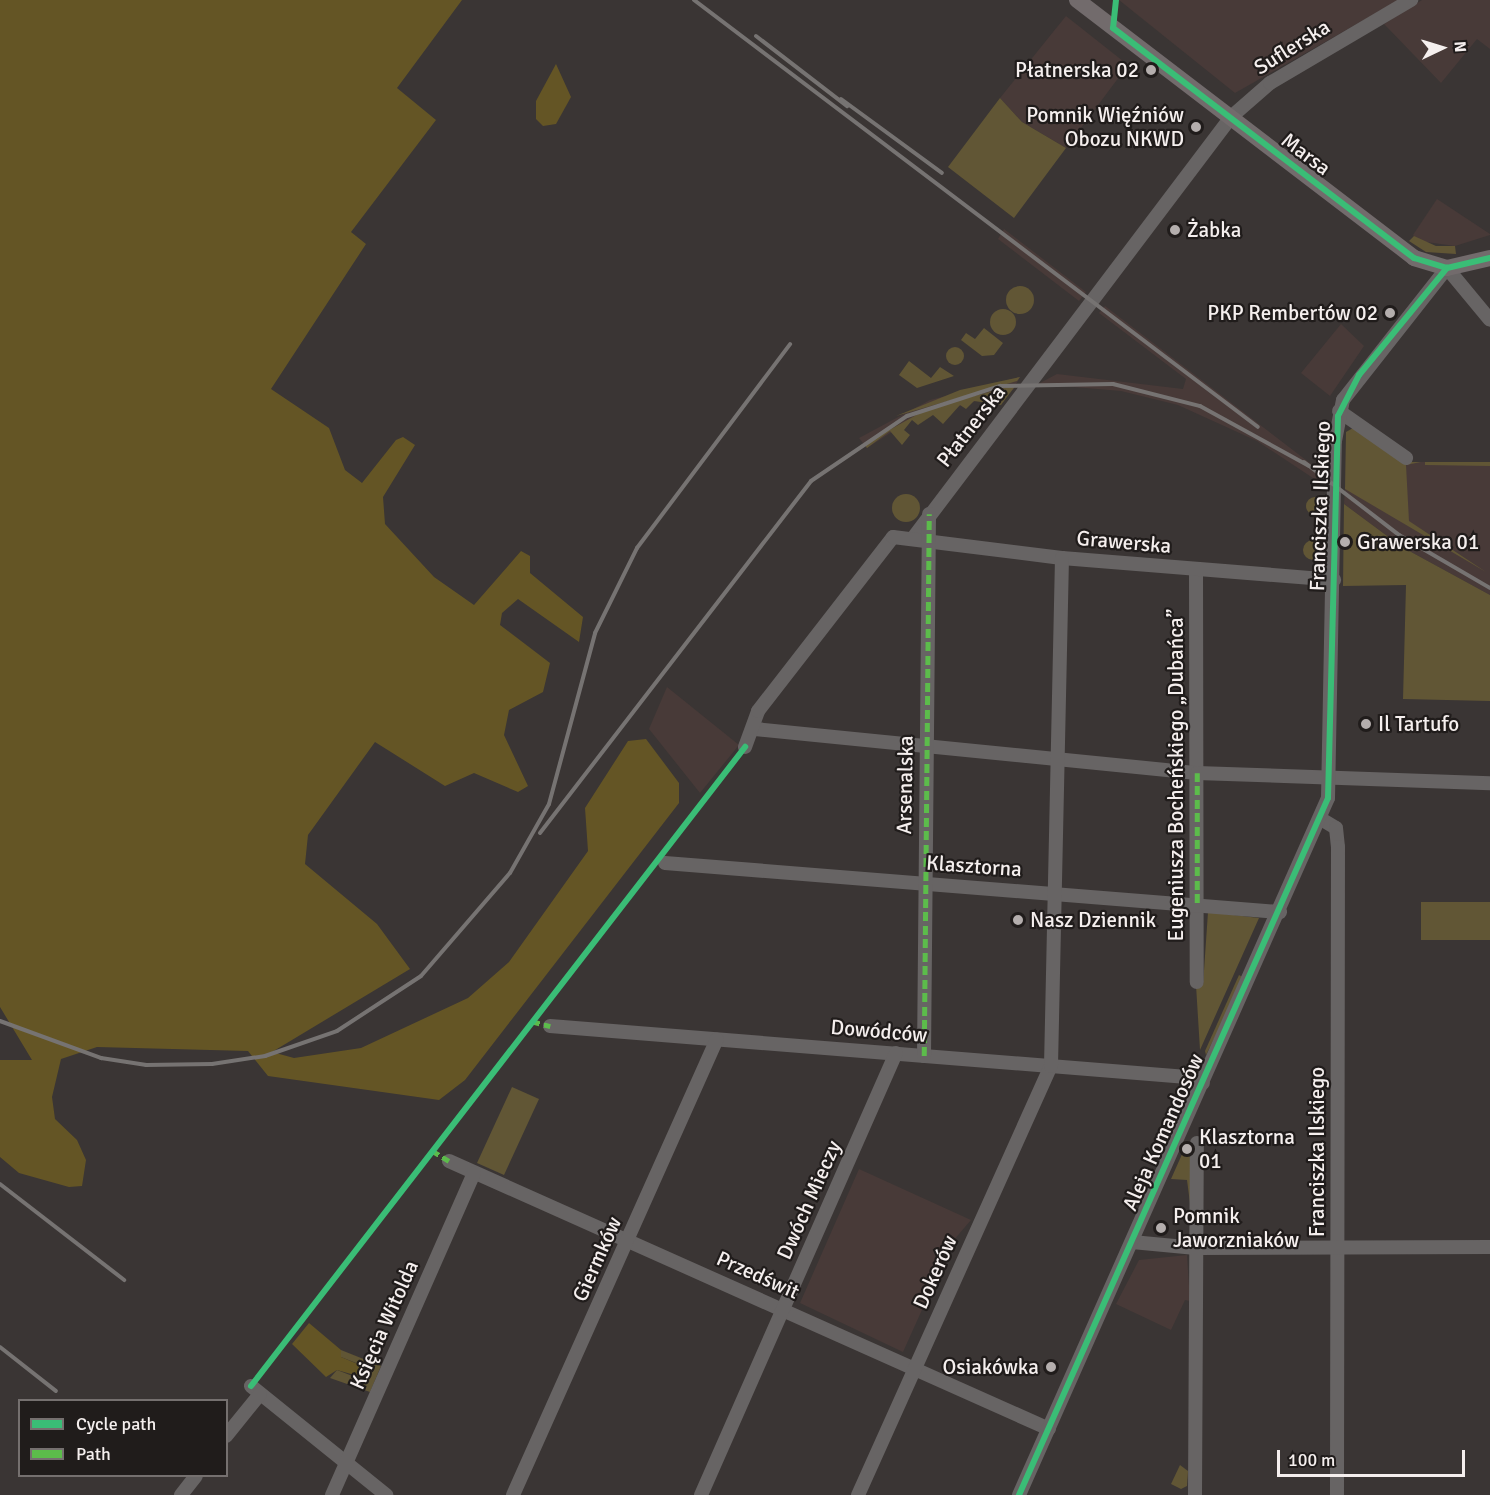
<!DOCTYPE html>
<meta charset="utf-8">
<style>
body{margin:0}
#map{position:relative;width:1490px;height:1495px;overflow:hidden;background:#3a3534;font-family:Signika,sans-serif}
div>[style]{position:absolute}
.built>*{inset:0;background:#483a38}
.green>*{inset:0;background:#615635}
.round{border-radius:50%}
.forest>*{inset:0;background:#645525}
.minor>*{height:14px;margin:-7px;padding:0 7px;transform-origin:7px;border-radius:7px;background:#676464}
.major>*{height:16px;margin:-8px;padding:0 8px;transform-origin:8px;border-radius:8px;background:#726b6c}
.rail>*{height:4px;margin:-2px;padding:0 2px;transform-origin:2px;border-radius:2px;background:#767372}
.quiet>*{height:4.5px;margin-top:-2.25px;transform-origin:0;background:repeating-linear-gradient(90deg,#5cbc4b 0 9px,transparent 0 13.5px)}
.cycleway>*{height:6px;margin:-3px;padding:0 3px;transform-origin:3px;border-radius:3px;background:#3abd76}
.dots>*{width:16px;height:16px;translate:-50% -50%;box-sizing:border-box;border:3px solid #201c1b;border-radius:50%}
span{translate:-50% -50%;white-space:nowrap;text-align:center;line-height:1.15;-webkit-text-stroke:4.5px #201c1b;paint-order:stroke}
.street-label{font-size:21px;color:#f5efee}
.poi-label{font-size:21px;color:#f5efee}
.right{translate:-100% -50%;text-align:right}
.left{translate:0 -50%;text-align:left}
.legend{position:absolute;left:18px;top:1399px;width:210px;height:78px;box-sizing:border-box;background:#201c1b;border:2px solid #75706f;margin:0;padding:8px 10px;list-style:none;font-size:18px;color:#f5efee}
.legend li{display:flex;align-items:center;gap:12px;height:30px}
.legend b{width:30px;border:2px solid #75706f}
.north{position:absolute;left:1412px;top:18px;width:60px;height:60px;-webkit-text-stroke:4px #201c1b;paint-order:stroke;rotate:86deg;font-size:16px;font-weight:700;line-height:24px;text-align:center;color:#f5efee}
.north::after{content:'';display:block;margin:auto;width:21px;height:27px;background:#f5efee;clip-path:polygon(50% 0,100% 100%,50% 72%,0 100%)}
.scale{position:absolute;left:1277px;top:1450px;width:188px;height:27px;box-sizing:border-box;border:3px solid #f5efee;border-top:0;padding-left:8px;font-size:18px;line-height:21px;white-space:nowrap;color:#f5efee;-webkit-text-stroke:4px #201c1b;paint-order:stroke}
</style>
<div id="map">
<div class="built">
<div style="clip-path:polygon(1119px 0,1399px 0,1235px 93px)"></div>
<div style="clip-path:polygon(1422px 0,1490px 0,1490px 49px,1477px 39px,1441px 83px,1384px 24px)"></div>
<div style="clip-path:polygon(1066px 16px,1128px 65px,1066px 148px,1022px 122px,1000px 98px)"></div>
<div style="clip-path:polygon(1437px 199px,1490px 234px,1490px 235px,1455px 246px,1419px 241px,1413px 235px)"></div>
<div style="clip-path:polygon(1004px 229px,1086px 292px,1079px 301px,998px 239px)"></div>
<div style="clip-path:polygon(1105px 306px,1319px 470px,1322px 484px,1257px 441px,1178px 405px,1121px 391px,1038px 384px,1057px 374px,1183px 389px,1186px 379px,1099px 313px)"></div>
<div style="clip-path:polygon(1341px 324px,1364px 346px,1330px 396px,1301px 373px)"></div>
<div style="clip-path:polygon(1020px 377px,1013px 390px,909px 421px,867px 448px,859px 438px,930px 400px)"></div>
<div style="clip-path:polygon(1405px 462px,1490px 462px,1490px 595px,1402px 547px,1344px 504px,1345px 489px)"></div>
<div style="clip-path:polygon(667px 687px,739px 745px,700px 793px,649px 729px)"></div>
<div style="clip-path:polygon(859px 1169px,971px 1220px,953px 1241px,903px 1352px,800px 1303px)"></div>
<div style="clip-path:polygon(1187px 1255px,1190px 1301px,1185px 1300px,1171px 1330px,1116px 1304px,1139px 1260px)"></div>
</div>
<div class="green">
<div style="clip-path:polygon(1000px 98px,1022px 122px,1066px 148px,1014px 218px,948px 167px)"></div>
<div style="clip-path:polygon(1414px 236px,1436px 246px,1455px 246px,1456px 254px,1426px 252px,1409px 241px)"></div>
<div class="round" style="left:1006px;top:286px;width:28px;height:28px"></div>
<div class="round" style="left:990px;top:309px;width:26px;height:26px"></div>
<div style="clip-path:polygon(984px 328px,1003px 343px,994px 355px,982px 356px,961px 340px,966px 333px,975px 339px)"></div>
<div class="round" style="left:946px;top:347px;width:18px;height:18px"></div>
<div style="clip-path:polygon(909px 361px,931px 378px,940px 367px,954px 376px,917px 388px,899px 375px)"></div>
<div style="clip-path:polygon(1020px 377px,1017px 381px,896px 416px,960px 390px)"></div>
<div style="clip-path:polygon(1016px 385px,1001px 405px,974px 401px,966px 409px,960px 405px,943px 424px,933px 415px,918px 425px,912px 420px,904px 430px,910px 435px,902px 445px,890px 431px,867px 448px,864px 444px,929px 408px)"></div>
<div style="clip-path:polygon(1353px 428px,1405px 462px,1421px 462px,1406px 465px,1409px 521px,1486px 572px,1345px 489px,1346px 432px)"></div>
<div style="clip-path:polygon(1425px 462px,1490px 462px,1490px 466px,1425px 465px)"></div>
<div class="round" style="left:892px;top:494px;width:28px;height:28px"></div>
<div class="round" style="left:1306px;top:497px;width:18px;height:18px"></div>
<div style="clip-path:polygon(1344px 504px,1402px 547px,1490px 595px,1490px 701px,1403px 699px,1406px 585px,1343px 586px)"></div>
<div class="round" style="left:1303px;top:540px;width:20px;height:20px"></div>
<div style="clip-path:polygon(1421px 902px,1490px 902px,1490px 940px,1421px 940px)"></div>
<div style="clip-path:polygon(1208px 912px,1259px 918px,1200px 1050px,1196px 985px,1203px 985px)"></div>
<div style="clip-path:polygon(1239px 975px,1244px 978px,1206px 1055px,1205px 1051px)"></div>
<div style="clip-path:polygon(512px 1087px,539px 1099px,504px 1175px,477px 1163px)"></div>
<div style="clip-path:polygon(1183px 1152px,1191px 1156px,1191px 1211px,1187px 1180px,1171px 1179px)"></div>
<div style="clip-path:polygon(341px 1350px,381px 1366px,370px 1392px,330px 1378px,337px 1370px,355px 1377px,356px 1363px,341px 1357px)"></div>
<div style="clip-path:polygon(1180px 1465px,1188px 1471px,1187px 1486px,1181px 1489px,1171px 1484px)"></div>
</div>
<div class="forest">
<div style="clip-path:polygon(0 0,462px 0,397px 88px,436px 120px,351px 232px,366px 244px,271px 389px,329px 428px,345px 470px,362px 483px,396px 440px,403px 437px,415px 445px,383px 497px,385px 524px,434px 577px,474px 605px,521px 551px,530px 556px,530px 573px,583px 617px,579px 642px,518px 599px,502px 613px,500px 625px,550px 663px,543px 692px,509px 710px,504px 735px,528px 786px,518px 792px,474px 773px,445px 786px,375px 742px,308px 835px,305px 864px,377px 924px,410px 969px,272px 1052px,294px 1058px,361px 1048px,468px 998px,509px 962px,588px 851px,585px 808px,628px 741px,646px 739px,679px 783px,679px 803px,465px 1080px,439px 1100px,268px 1076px,248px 1051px,97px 1047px,61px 1059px,52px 1097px,55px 1119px,77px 1140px,86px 1160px,82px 1186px,69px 1187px,19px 1173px,0 1157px,0 1060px,32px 1060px,0 1007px)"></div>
<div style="clip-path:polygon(556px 64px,571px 97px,556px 124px,543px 126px,536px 119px,536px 101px)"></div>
<div style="clip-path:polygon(309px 1323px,341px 1350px,341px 1357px,360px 1365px,358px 1376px,337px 1370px,326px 1377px,292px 1344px)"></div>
</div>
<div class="minor">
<div style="left:1339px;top:411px;width:82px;rotate:35deg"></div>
<div style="left:913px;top:538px;width:528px;rotate:-52.93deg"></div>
<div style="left:1231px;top:117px;width:52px;rotate:-41.1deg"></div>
<div style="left:1270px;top:83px;width:164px;rotate:-30.5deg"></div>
<div style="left:1196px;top:569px;width:413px;rotate:89.9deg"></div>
<div style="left:755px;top:729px;width:444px;rotate:5.7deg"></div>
<div style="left:1197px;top:773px;width:293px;rotate:2deg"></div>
<div style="left:745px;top:747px;width:38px;rotate:-70deg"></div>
<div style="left:758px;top:711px;width:220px;rotate:-52.2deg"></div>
<div style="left:893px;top:537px;width:170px;rotate:7.1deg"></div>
<div style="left:1062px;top:558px;width:273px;rotate:4.6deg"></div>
<div style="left:1321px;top:819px;width:17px;rotate:31deg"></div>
<div style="left:1336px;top:828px;width:19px;rotate:84deg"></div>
<div style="left:1338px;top:847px;width:648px;rotate:90.09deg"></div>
<div style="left:665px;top:863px;width:617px;rotate:4.56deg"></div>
<div style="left:550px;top:1026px;width:639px;rotate:4.58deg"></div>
<div style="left:1187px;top:1077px;width:17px;rotate:21deg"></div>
<div style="left:924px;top:1056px;width:542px;rotate:-89.47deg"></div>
<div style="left:449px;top:1161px;width:657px;rotate:24.07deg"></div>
<div style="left:1132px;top:1242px;width:64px;rotate:5.4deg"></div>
<div style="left:1196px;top:1248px;width:294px;rotate:-0.2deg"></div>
<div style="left:251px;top:1386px;width:174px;rotate:38.9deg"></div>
<div style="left:226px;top:1436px;width:54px;rotate:-51deg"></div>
<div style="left:181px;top:1495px;width:24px;rotate:-52deg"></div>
<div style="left:332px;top:1495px;width:352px;rotate:-66.2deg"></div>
<div style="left:513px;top:1495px;width:499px;rotate:-65.9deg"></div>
<div style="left:701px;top:1495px;width:483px;rotate:-66.2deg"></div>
<div style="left:858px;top:1495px;width:470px;rotate:-65.8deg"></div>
<div style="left:1051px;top:1066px;width:508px;rotate:-88.76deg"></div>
<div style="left:1019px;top:1495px;width:762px;rotate:-66.09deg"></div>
<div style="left:1328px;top:798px;width:357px;rotate:-88.9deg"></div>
<div style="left:1335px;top:441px;width:42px;rotate:-79deg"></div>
<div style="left:1343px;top:400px;width:168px;rotate:-51.8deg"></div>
<div style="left:1447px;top:268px;width:67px;rotate:50.4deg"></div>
<div style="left:1195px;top:1495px;width:352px;rotate:-89.7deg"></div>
</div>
<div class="major">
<div style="left:1077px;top:0;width:424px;rotate:37.4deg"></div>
<div style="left:1414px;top:258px;width:34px;rotate:17deg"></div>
<div style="left:1447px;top:268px;width:44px;rotate:-13.1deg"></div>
</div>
<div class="rail">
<div style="left:694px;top:0;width:707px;rotate:37.13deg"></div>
<div style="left:756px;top:36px;width:115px;rotate:37.6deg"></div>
<div style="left:841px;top:99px;width:125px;rotate:36.2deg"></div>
<div style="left:1304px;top:462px;width:120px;rotate:37.5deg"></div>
<div style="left:1399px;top:535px;width:105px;rotate:30.2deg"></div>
<div style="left:540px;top:833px;width:444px;rotate:-52.4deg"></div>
<div style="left:811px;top:481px;width:116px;rotate:-34.1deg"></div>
<div style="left:907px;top:416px;width:98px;rotate:-17.9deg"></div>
<div style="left:1000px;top:386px;width:113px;rotate:-1deg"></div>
<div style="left:1113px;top:384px;width:90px;rotate:14.2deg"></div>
<div style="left:1200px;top:406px;width:124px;rotate:28.8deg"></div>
<div style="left:0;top:1021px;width:108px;rotate:20.1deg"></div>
<div style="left:101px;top:1058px;width:46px;rotate:8.8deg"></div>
<div style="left:146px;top:1065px;width:66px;rotate:-0.9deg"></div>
<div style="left:212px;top:1064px;width:54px;rotate:-8.6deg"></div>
<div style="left:265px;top:1056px;width:76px;rotate:-19.1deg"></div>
<div style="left:337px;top:1031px;width:100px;rotate:-33.2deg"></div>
<div style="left:421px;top:976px;width:136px;rotate:-49.2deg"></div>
<div style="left:510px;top:873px;width:79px;rotate:-60.5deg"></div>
<div style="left:549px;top:804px;width:177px;rotate:-74.9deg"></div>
<div style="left:595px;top:633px;width:95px;rotate:-63.7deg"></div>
<div style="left:637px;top:548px;width:255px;rotate:-53.1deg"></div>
<div style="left:0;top:1184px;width:157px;rotate:37.7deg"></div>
<div style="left:0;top:1347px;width:71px;rotate:38.2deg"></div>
</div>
<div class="quiet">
<div style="left:1197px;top:903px;width:130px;rotate:-90deg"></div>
<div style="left:531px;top:1021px;width:20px;rotate:15deg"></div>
<div style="left:924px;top:1056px;width:542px;rotate:-89.47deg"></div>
<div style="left:431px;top:1150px;width:21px;rotate:31deg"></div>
</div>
<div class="cycleway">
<div style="left:1116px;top:0;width:28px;rotate:96deg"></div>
<div style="left:1113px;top:28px;width:379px;rotate:37.4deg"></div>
<div style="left:1414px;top:258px;width:34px;rotate:17deg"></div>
<div style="left:1447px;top:268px;width:44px;rotate:-13.1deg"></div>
<div style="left:251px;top:1386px;width:808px;rotate:-52.29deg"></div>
<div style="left:1019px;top:1495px;width:762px;rotate:-66.09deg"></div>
<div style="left:1328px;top:798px;width:382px;rotate:-88.5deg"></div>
<div style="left:1338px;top:416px;width:46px;rotate:-62.9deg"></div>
<div style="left:1359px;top:375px;width:139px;rotate:-50.6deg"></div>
</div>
<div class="dots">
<div style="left:1151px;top:70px;background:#b4aead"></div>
<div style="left:1196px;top:127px;background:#b4aead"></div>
<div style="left:1175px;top:230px;background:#b4aead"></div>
<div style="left:1390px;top:313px;background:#b4aead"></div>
<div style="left:1345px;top:542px;background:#b4aead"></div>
<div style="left:1366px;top:724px;background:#b4aead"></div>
<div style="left:1018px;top:920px;background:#b4aead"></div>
<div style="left:1187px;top:1149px;background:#b4aead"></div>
<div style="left:1161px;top:1228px;background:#b4aead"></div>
<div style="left:1051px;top:1367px;background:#b4aead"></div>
</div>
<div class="street-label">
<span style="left:1292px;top:47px;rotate:-32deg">Suflerska</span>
<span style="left:1306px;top:154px;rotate:37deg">Marsa</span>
<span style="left:971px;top:426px;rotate:-52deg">Płatnerska</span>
<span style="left:1320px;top:506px;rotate:-88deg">Franciszka Ilskiego</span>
<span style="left:1124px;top:542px;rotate:5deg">Grawerska</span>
<span style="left:1176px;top:775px;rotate:-90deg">Eugeniusza Bocheńskiego „Dubańca”</span>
<span style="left:905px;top:785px;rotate:-89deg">Arsenalska</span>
<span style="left:974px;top:866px;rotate:4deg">Klasztorna</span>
<span style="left:879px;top:1031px;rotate:5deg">Dowódców</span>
<span style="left:1163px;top:1132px;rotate:-66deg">Aleja Komandosów</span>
<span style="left:1317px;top:1152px;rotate:-90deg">Franciszka Ilskiego</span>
<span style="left:809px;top:1200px;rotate:-66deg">Dwóch Mieczy</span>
<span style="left:597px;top:1259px;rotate:-66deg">Giermków</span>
<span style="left:935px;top:1272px;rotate:-66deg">Dokerów</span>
<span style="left:758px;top:1275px;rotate:24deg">Przedświt</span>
<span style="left:384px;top:1325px;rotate:-66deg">Księcia Witolda</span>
</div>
<div class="poi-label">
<span class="right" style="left:1139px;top:70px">Płatnerska 02</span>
<span class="right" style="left:1184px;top:127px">Pomnik Więźniów<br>Obozu NKWD</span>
<span class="left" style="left:1187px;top:230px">Żabka</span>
<span class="right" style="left:1378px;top:313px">PKP Rembertów 02</span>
<span class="left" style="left:1357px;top:542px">Grawerska 01</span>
<span class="left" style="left:1378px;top:724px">Il Tartufo</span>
<span class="left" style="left:1030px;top:920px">Nasz Dziennik</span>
<span class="left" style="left:1199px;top:1149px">Klasztorna<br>01</span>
<span class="left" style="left:1173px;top:1228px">Pomnik<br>Jaworzniaków</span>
<span class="right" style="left:1039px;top:1367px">Osiakówka</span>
</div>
<ul class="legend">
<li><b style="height:8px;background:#3abd76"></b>Cycle path</li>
<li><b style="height:8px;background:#5cbc4b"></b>Path</li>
</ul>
<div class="north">N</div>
<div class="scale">100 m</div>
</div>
